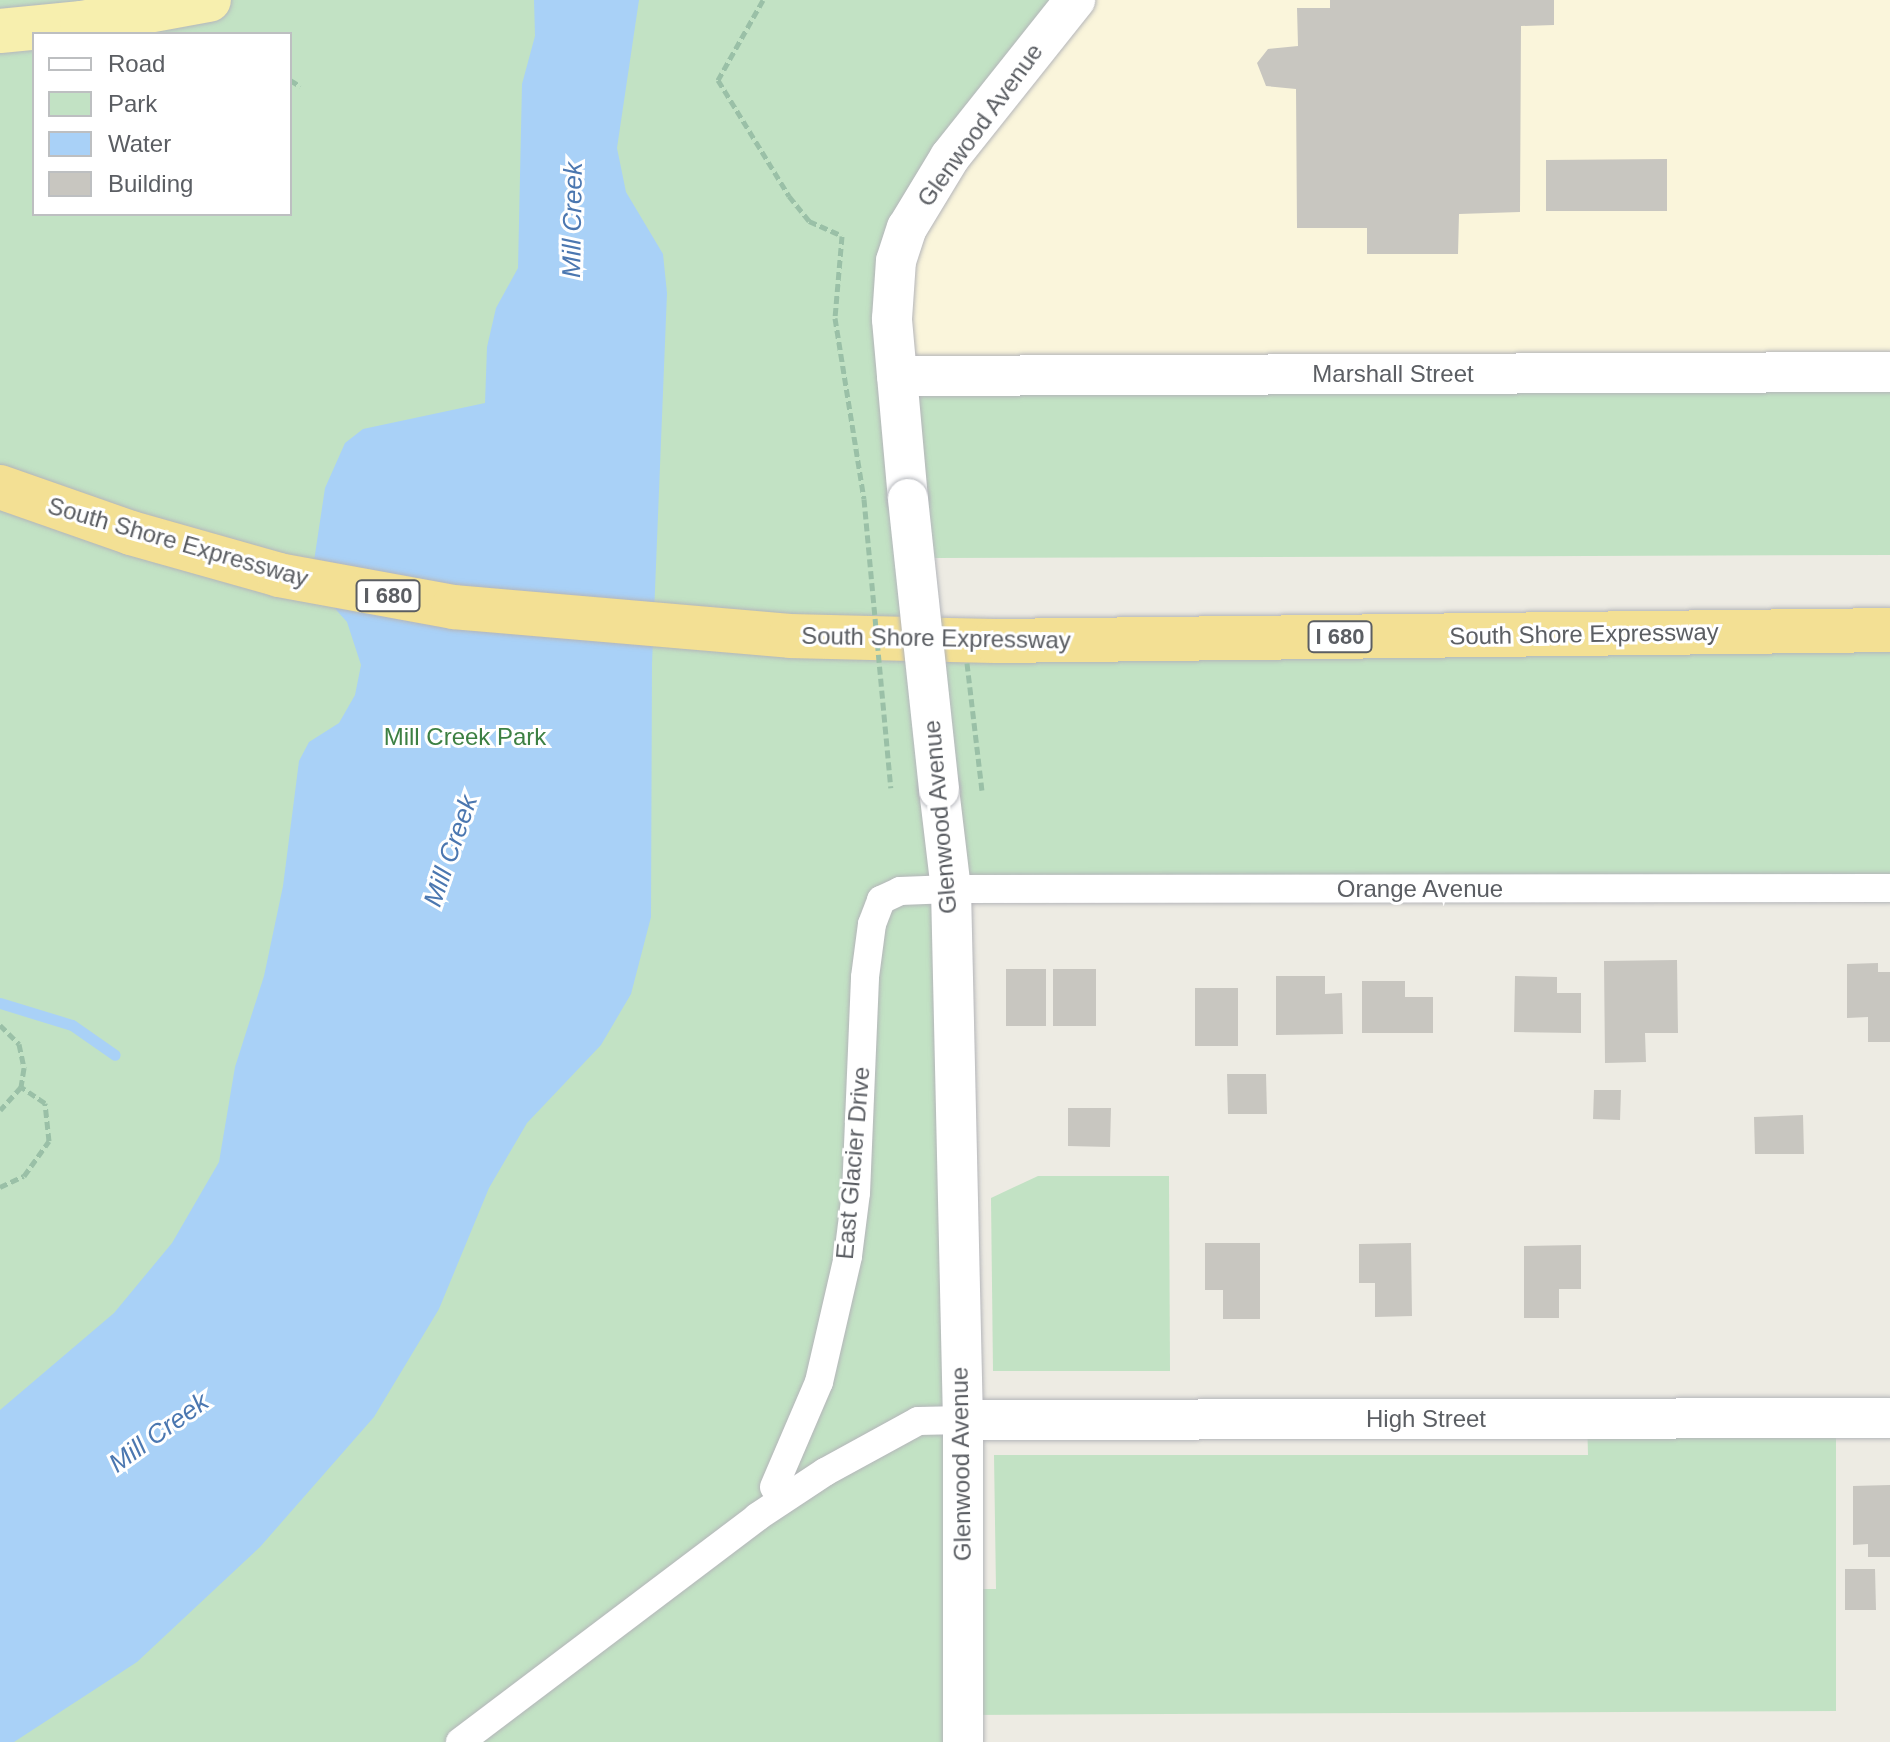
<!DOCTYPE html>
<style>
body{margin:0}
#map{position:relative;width:1890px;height:1742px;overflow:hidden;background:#edebe3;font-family:Arial,sans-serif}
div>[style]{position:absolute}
.commercial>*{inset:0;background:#faf5db}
.green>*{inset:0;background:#c2e2c4}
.water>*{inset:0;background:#a9d1f7}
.stream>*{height:11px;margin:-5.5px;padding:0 5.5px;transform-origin:5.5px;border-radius:5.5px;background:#a9d1f7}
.building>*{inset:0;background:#c8c6c0}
.path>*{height:5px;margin-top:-2.5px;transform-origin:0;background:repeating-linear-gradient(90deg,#9ac0a7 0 8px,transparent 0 12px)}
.roads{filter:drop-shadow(0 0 2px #b4b5b9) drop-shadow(0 0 2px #b4b5b9)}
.street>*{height:28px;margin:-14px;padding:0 14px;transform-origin:14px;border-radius:14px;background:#fff}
.secondary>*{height:40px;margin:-20px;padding:0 20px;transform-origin:20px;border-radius:20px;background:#fff}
.highway>*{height:44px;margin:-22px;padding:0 22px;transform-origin:22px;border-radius:22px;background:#f3e094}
.path-bridge>*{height:5px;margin-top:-2.5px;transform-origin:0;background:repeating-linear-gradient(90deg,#9ac0a7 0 8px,transparent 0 12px)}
.bridges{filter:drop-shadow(0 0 2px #b5b7bc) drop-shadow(0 0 2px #b5b7bc)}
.secondary-bridge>*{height:40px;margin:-20px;padding:0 20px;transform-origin:20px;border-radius:20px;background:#fff}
.primary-bridge>*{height:44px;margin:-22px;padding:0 22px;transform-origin:22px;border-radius:22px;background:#f7efae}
span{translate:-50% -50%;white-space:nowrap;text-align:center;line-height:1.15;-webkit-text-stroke:6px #fff;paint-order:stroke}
.shield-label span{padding:2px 6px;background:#fff;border:2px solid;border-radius:6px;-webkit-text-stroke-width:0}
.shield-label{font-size:22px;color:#5b5e63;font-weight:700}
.street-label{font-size:24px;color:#5b5e63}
.park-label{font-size:24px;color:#3d8043}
.water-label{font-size:26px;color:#4b77b0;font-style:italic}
.legend{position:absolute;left:32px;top:32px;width:260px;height:184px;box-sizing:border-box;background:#fff;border:2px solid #bdbfc1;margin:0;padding:10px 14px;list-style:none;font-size:24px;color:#5b5e63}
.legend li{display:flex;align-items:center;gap:16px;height:40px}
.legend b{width:40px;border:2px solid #bdbfc1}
</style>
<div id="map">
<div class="commercial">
<div style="clip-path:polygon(1075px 0,1890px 0,1890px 372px,897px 376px,896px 261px)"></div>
</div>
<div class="green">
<div style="clip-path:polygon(evenodd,0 0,1075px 0,926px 193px,897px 376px,1890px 372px,1890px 555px,933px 558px,922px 639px,1890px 630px,1890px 888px,951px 889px,963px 1589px,996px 1589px,994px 1455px,1588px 1455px,1587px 1418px,1836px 1418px,1836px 1711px,964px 1715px,963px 1742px,0 1742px,0 0,34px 34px,290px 34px,290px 214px,34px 214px,34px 34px)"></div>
<div style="clip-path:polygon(1038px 1176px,1169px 1176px,1170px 1371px,993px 1371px,991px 1198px)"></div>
</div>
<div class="water">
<div style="clip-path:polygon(534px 0,639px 0,617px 148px,626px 192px,663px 254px,667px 293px,652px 664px,651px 917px,631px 994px,601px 1045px,527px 1123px,489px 1188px,439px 1309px,374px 1417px,260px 1547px,137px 1662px,14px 1742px,0 1742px,0 1410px,114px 1313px,172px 1243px,219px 1162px,235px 1067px,264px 976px,283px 886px,299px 761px,309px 742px,339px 723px,355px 695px,361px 665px,347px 622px,321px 593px,314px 561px,325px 488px,345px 443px,363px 429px,485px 403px,487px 347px,496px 308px,518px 268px,522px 84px,535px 36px)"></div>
</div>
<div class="stream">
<div style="left:0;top:1003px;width:75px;rotate:17deg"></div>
<div style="left:72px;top:1025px;width:52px;rotate:34.9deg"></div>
</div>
<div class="building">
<div style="clip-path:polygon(1330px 0,1554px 0,1554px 25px,1521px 26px,1520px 212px,1459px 214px,1458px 254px,1367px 254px,1367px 228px,1297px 228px,1296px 89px,1266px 86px,1257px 63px,1268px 49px,1298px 46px,1297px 8px,1330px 8px)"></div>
<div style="clip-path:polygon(1667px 159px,1667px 211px,1546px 211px,1546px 160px)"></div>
<div style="clip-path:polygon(1677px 960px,1678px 1033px,1645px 1033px,1646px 1062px,1605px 1063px,1604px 961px)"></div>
<div style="clip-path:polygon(1878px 963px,1878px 972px,1890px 972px,1890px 1042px,1868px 1042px,1868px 1017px,1847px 1018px,1847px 964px)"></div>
<div style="clip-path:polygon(1006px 969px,1046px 969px,1046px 1026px,1006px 1026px)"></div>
<div style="clip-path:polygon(1053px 969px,1096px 969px,1096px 1026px,1053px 1026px)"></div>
<div style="clip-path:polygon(1276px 976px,1325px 976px,1325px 994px,1342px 993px,1343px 1034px,1276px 1035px)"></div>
<div style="clip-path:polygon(1515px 976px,1557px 977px,1557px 993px,1581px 993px,1581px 1033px,1514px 1032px)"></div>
<div style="clip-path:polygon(1362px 981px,1405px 981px,1405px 997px,1433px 997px,1433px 1033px,1362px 1033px)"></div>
<div style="clip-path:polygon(1195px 988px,1238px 988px,1238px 1046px,1195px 1046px)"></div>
<div style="clip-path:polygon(1227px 1074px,1266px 1074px,1267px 1114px,1228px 1114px)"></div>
<div style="clip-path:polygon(1594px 1090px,1621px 1090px,1620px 1120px,1593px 1119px)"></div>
<div style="clip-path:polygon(1068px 1108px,1111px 1108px,1110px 1147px,1068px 1146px)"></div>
<div style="clip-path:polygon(1803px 1115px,1804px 1154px,1755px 1154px,1754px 1117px)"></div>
<div style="clip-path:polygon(1205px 1243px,1260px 1243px,1260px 1319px,1223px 1319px,1223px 1290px,1205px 1290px)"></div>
<div style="clip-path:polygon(1411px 1243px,1412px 1316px,1375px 1317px,1375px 1283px,1359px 1283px,1359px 1244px)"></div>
<div style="clip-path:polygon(1581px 1245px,1581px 1289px,1559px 1289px,1559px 1318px,1524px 1318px,1524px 1246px)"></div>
<div style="clip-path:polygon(1890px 1485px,1890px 1557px,1868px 1557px,1868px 1544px,1853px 1545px,1853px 1486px)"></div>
<div style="clip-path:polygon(1845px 1569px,1875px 1569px,1876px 1610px,1845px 1610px)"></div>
</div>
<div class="path">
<div style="left:763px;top:0;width:92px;rotate:119.4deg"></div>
<div style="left:718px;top:80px;width:136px;rotate:58.5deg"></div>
<div style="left:789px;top:196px;width:32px;rotate:51deg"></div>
<div style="left:809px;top:221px;width:36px;rotate:24deg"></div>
<div style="left:842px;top:236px;width:82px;rotate:94.9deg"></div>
<div style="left:835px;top:318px;width:183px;rotate:80.9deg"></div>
<div style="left:290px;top:80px;width:12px;rotate:31deg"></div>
<div style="left:0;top:1025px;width:27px;rotate:45deg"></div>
<div style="left:19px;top:1044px;width:25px;rotate:78deg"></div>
<div style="left:24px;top:1068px;width:19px;rotate:99deg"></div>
<div style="left:21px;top:1087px;width:31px;rotate:132deg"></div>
<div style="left:0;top:1187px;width:26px;rotate:-25deg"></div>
<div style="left:24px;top:1176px;width:43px;rotate:-54.5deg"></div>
<div style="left:49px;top:1141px;width:38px;rotate:-96deg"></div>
<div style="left:45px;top:1103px;width:29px;rotate:-146deg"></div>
</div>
<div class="roads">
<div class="street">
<div style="left:774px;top:1487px;width:114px;rotate:-66.8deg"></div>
<div style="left:819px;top:1382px;width:129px;rotate:-77deg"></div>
<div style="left:848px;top:1256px;width:64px;rotate:-82.8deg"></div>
<div style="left:856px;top:1193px;width:216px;rotate:-87.6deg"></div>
<div style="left:865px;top:977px;width:53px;rotate:-82.5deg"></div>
<div style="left:872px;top:924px;width:26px;rotate:-69deg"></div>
<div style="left:881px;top:900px;width:21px;rotate:-25deg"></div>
<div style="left:900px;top:891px;width:51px;rotate:-2.2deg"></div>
<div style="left:951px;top:889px;width:939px;rotate:-0.06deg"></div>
<div style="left:460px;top:1742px;width:373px;rotate:-37.1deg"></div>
<div style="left:757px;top:1517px;width:82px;rotate:-33.5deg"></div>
<div style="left:825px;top:1472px;width:106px;rotate:-28.7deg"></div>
<div style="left:918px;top:1421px;width:45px;rotate:-1.3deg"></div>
</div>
<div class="secondary">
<div style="left:897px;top:376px;width:993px;rotate:-0.23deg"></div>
<div style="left:908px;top:499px;width:181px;rotate:-95.1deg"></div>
<div style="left:892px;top:319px;width:58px;rotate:-86.1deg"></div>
<div style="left:896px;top:261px;width:35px;rotate:-72deg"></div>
<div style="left:907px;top:228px;width:83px;rotate:-58.8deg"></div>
<div style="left:950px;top:157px;width:201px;rotate:-51.5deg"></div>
<div style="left:939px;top:789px;width:101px;rotate:83.2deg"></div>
<div style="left:951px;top:889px;width:531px;rotate:88.71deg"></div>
<div style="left:963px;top:1420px;width:322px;rotate:90deg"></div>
<div style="left:963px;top:1420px;width:927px;rotate:-0.12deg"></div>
</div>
<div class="highway">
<div style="left:0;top:487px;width:139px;rotate:19.3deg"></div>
<div style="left:131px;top:533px;width:154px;rotate:15.8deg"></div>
<div style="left:279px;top:575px;width:177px;rotate:10.4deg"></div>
<div style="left:453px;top:607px;width:338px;rotate:4.9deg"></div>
<div style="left:790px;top:636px;width:205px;rotate:1.4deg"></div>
<div style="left:995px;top:641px;width:895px;rotate:-0.7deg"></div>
</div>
</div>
<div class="path-bridge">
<div style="left:864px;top:499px;width:290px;rotate:84.7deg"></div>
<div style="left:967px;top:663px;width:128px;rotate:83.3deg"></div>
</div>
<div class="bridges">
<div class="secondary-bridge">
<div style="left:908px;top:499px;width:292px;rotate:83.9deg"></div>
</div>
<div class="primary-bridge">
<div style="left:0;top:31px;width:82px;rotate:-5.6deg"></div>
<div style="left:82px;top:23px;width:129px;rotate:-10.3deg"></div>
</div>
</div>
<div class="shield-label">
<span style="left:388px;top:596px">I 680</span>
<span style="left:1340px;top:637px">I 680</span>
</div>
<div class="street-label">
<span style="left:980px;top:125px;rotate:-54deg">Glenwood Avenue</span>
<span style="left:1393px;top:374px">Marshall Street</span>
<span style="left:178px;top:542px;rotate:16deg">South Shore Expressway</span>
<span style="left:1584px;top:634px;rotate:-1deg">South Shore Expressway</span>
<span style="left:936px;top:638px;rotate:1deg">South Shore Expressway</span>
<span style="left:940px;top:817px;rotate:-95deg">Glenwood Avenue</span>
<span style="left:1420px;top:889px">Orange Avenue</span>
<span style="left:853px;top:1163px;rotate:-85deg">East Glacier Drive</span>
<span style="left:1426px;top:1419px">High Street</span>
<span style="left:961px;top:1464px;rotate:-91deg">Glenwood Avenue</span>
</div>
<div class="park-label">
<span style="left:465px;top:737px">Mill Creek Park</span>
</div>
<div class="water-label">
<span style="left:573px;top:220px;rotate:-89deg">Mill Creek</span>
<span style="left:451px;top:851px;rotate:-71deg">Mill Creek</span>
<span style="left:159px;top:1433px;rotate:-36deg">Mill Creek</span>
</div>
<ul class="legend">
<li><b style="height:10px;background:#fff"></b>Road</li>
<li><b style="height:22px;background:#c2e2c4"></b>Park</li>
<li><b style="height:22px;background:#a9d1f7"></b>Water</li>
<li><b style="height:22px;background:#c8c6c0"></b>Building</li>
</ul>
</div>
